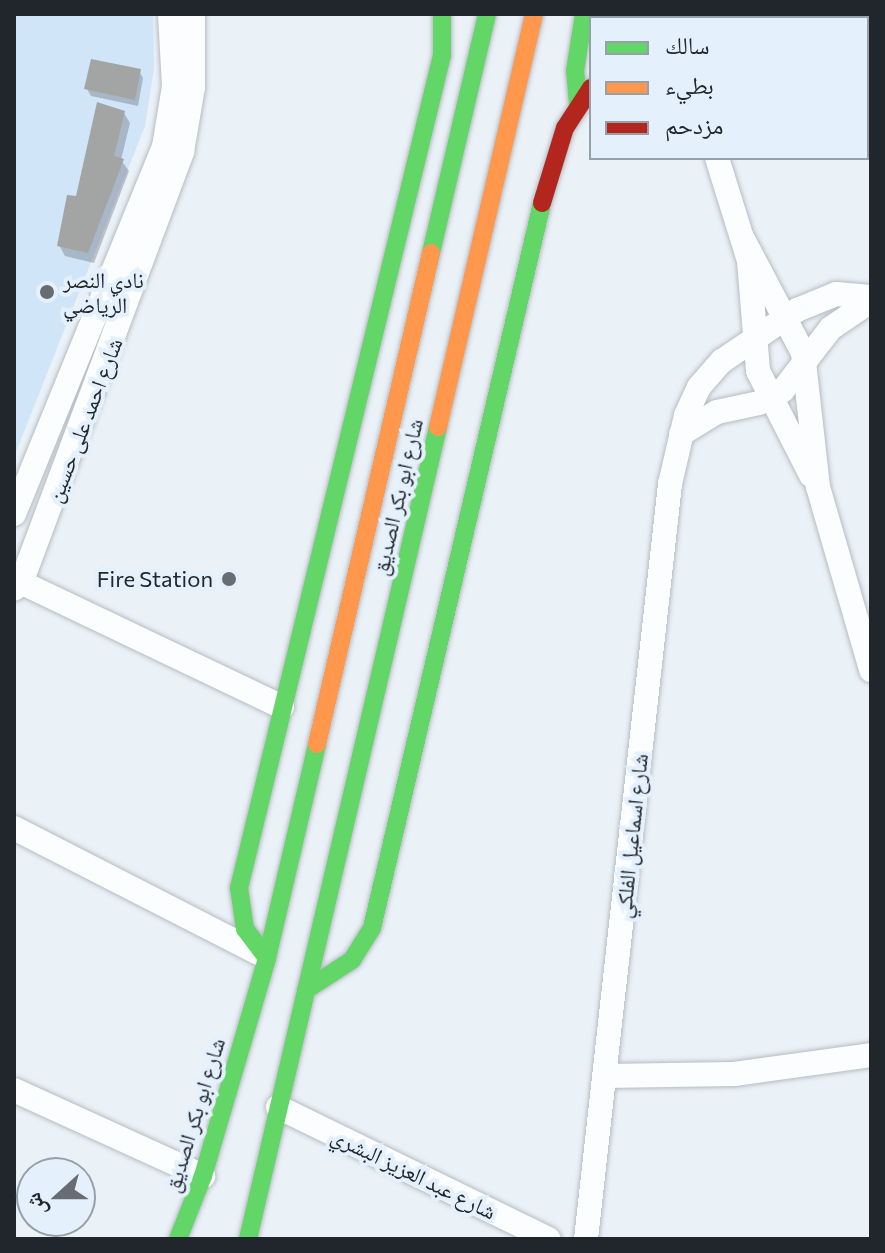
<!DOCTYPE html>
<meta charset="utf-8">
<style>
body{margin:0}
#map{position:relative;width:885px;height:1253px;overflow:hidden;background:#eaf1f7;font-family:Commissioner,"Noto Naskh Arabic",sans-serif}
div>[style]{position:absolute}
.green>*{inset:0;background:#d1e5f9}
.shadow>*{inset:0;background:#0003}
.building>*{inset:0;background:#a2a5a4}
.roads{filter:drop-shadow(0 0 2px #b6bcc2) drop-shadow(0 0 2px #b6bcc2)}
.street>*{height:24px;margin:-12px;padding:0 12px;transform-origin:12px;border-radius:12px;background:#fcfdfe}
.fast>*{height:18px;margin:-9px;padding:0 9px;transform-origin:9px;border-radius:9px;background:#63d668}
.slow>*{height:18px;margin:-9px;padding:0 9px;transform-origin:9px;border-radius:9px;background:#ff974d}
.jam>*{height:18px;margin:-9px;padding:0 9px;transform-origin:9px;border-radius:9px;background:#b3261e}
.dots>*{width:22px;height:22px;translate:-50% -50%;box-sizing:border-box;border:4px solid #e4f1fd;border-radius:50%}
span{translate:-50% -50%;white-space:nowrap;text-align:center;line-height:1.15;-webkit-text-stroke:8px #e4f1fd;paint-order:stroke}
.poi-label{font-size:22px;color:#20262b}
.left{translate:0 -50%;text-align:left}
.right{translate:-100% -50%;text-align:right}
.street-label{font-size:22px;color:#20262b}
.frame{position:absolute;inset:0;border:16px solid #20262b;pointer-events:none}
.legend{position:absolute;left:589px;top:16px;width:280px;height:144px;box-sizing:border-box;background:#e4f1fd;border:2px solid #96a0a9;margin:0;padding:10px 14px;list-style:none;font-size:24px;color:#20262b}
.legend li{display:flex;align-items:center;gap:16px;height:40px}
.legend b{width:40px;border:2px solid #96a0a9}
.north{position:absolute;left:16px;top:1157px;width:80px;height:80px;box-sizing:border-box;background:#e4f1fd;border:2px solid #96a0a9;border-radius:50%;rotate:249deg;font-size:22px;font-weight:700;line-height:32px;text-align:center;color:#20262b}
.north::after{content:'';display:block;margin:auto;width:28px;height:36px;background:#676d72;clip-path:polygon(50% 0,100% 100%,50% 72%,0 100%)}
</style>
<div id="map">
<div class="green">
<div style="clip-path:polygon(14px 14px,153px 14px,154px 68px,145px 126px,14px 457px)"></div>
</div>
<div class="shadow">
<div style="clip-path:polygon(139px 71px,143px 78px,138px 106px,91px 96px,87px 89px)"></div>
<div style="clip-path:polygon(124px 113px,130px 123px,121px 160px,129px 171px,94px 263px,65px 256px,59px 245px,77px 198px)"></div>
</div>
<div class="building">
<div style="clip-path:polygon(91px 59px,141px 69px,135px 100px,84px 89px)"></div>
<div style="clip-path:polygon(97px 102px,125px 111px,114px 156px,124px 159px,88px 253px,57px 246px,67px 195px,76px 196px)"></div>
</div>
<div class="roads">
<div class="street">
<div style="left:867px;top:85px;width:4px;rotate:27deg"></div>
<div style="left:717px;top:158px;width:108px;rotate:72.7deg"></div>
<div style="left:749px;top:261px;width:110px;rotate:85.3deg"></div>
<div style="left:758px;top:371px;width:117px;rotate:63deg"></div>
<div style="left:743px;top:239px;width:129px;rotate:62.2deg"></div>
<div style="left:803px;top:353px;width:135px;rotate:83.6deg"></div>
<div style="left:818px;top:487px;width:191px;rotate:73.8deg"></div>
<div style="left:681px;top:434px;width:42px;rotate:-31.4deg"></div>
<div style="left:717px;top:412px;width:43px;rotate:-12.1deg"></div>
<div style="left:759px;top:403px;width:27px;rotate:-28deg"></div>
<div style="left:783px;top:390px;width:78px;rotate:-52.3deg"></div>
<div style="left:831px;top:328px;width:48px;rotate:-34deg"></div>
<div style="left:14px;top:514px;width:396px;rotate:-67.8deg"></div>
<div style="left:164px;top:147px;width:62px;rotate:-80.7deg"></div>
<div style="left:174px;top:86px;width:72px;rotate:-93.2deg"></div>
<div style="left:14px;top:579px;width:297px;rotate:25.5deg"></div>
<div style="left:14px;top:589px;width:9px;rotate:-41deg"></div>
<div style="left:21px;top:583px;width:460px;rotate:-69.5deg"></div>
<div style="left:182px;top:152px;width:66px;rotate:-80.4deg"></div>
<div style="left:193px;top:87px;width:73px;rotate:-90deg"></div>
<div style="left:14px;top:828px;width:274px;rotate:27.1deg"></div>
<div style="left:605px;top:1076px;width:129px;rotate:-0.9deg"></div>
<div style="left:734px;top:1074px;width:138px;rotate:-7.9deg"></div>
<div style="left:14px;top:1090px;width:208px;rotate:24.5deg"></div>
<div style="left:278px;top:1107px;width:301px;rotate:26deg"></div>
<div style="left:586px;top:1239px;width:760px;rotate:-83.65deg"></div>
<div style="left:670px;top:484px;width:71px;rotate:-76.9deg"></div>
<div style="left:686px;top:415px;width:31px;rotate:-65deg"></div>
<div style="left:699px;top:387px;width:35px;rotate:-49deg"></div>
<div style="left:722px;top:361px;width:91px;rotate:-34.2deg"></div>
<div style="left:797px;top:310px;width:42px;rotate:-22.3deg"></div>
<div style="left:836px;top:294px;width:35px;rotate:5deg"></div>
</div>
<div class="fast">
<div style="left:831px;top:14px;width:9px;rotate:27deg"></div>
<div style="left:578px;top:104px;width:33px;rotate:-95deg"></div>
<div style="left:575px;top:71px;width:58px;rotate:-81deg"></div>
<div style="left:431px;top:253px;width:245px;rotate:-76.8deg"></div>
<div style="left:267px;top:958px;width:36px;rotate:-127deg"></div>
<div style="left:245px;top:929px;width:41px;rotate:-98.3deg"></div>
<div style="left:239px;top:888px;width:857px;rotate:-76.3deg"></div>
<div style="left:442px;top:55px;width:41px;rotate:-90deg"></div>
<div style="left:306px;top:990px;width:55px;rotate:-33.1deg"></div>
<div style="left:352px;top:960px;width:38px;rotate:-58deg"></div>
<div style="left:372px;top:928px;width:745px;rotate:-76.8deg"></div>
<div style="left:178px;top:1239px;width:68px;rotate:-68.4deg"></div>
<div style="left:203px;top:1176px;width:227px;rotate:-73.6deg"></div>
<div style="left:267px;top:958px;width:220px;rotate:-76.8deg"></div>
<div style="left:248px;top:1239px;width:834px;rotate:-76.83deg"></div>
</div>
<div class="slow">
<div style="left:705px;top:18px;width:14px;rotate:-17deg"></div>
<div style="left:438px;top:427px;width:424px;rotate:-76.9deg"></div>
<div style="left:317px;top:744px;width:504px;rotate:-76.93deg"></div>
</div>
<div class="jam">
<div style="left:867px;top:32px;width:4px;rotate:27deg"></div>
<div style="left:542px;top:203px;width:78px;rotate:-73deg"></div>
<div style="left:565px;top:128px;width:48px;rotate:-57deg"></div>
</div>
</div>
<div class="dots">
<div style="left:47px;top:292px;background:#676d72"></div>
<div style="left:229px;top:579px;background:#676d72"></div>
</div>
<div class="poi-label">
<span class="left" style="left:63px;top:292px">نادي النصر<br>الرياضي</span>
<span class="right" style="left:213px;top:579px">Fire Station</span>
</div>
<div class="street-label">
<span style="left:84px;top:420px;rotate:-69deg">شارع احمد على حسين</span>
<span style="left:397px;top:497px;rotate:-77deg">شارع ابو بكر الصديق</span>
<span style="left:631px;top:836px;rotate:-84deg">شارع اسماعيل الفلكي</span>
<span style="left:194px;top:1115px;rotate:-73deg">شارع ابو بكر الصديق</span>
<span style="left:414px;top:1173px;rotate:26deg">شارع عبد العزيز البشري</span>
</div>
<div class="frame"></div>
<ul class="legend">
<li><b style="height:10px;background:#63d668"></b>سالك</li>
<li><b style="height:10px;background:#ff974d"></b>بطيء</li>
<li><b style="height:10px;background:#b3261e"></b>مزدحم</li>
</ul>
<div class="north">ش</div>
</div>
